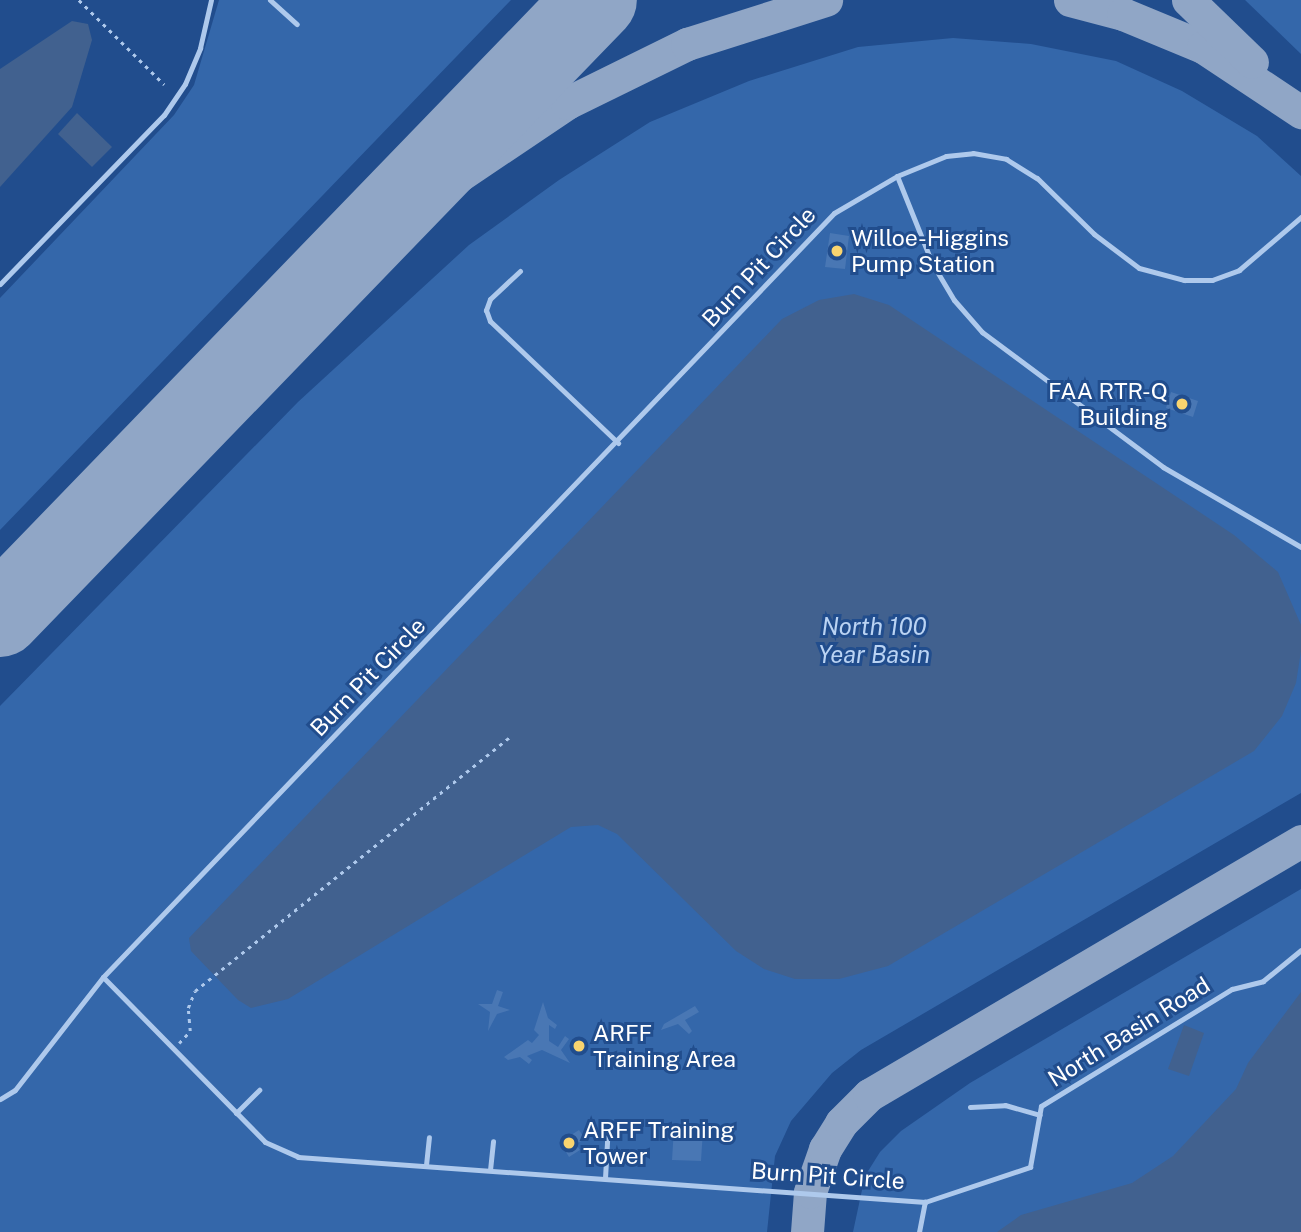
<!DOCTYPE html>
<style>
body{margin:0}
#map{position:relative;width:1301px;height:1232px;overflow:hidden;background:#214d8d;font-family:"Public Sans",sans-serif}
div>[style]{position:absolute}
.green>*{inset:0;background:#3467aa}
.water>*{inset:0;background:#41618f}
.taxiway>*{height:33px;margin:-16.5px;padding:0 16.5px;transform-origin:16.5px;border-radius:16.5px;background:#90a6c6}
.runway>*{height:82px;margin:-41px;padding:0 41px;transform-origin:41px;border-radius:41px;background:#90a6c6}
.building>*{inset:0;background:#4977b4}
.path>*{height:2.5px;margin-top:-1.25px;transform-origin:0;background:repeating-linear-gradient(90deg,#aec9ec 0 3.5px,transparent 0 8.5px)}
.service>*{height:5px;margin:-2.5px;padding:0 2.5px;transform-origin:2.5px;border-radius:2.5px;background:#aec9ec}
.dots>*{width:19px;height:19px;translate:-50% -50%;box-sizing:border-box;border:4px solid #214d8d;border-radius:50%}
span{translate:-50% -50%;white-space:nowrap;text-align:center;line-height:1.15;-webkit-text-stroke:6px #214d8d;paint-order:stroke}
.poi-label{font-size:23px;color:#fff}
.left{translate:0 -50%;text-align:left}
.right{translate:-100% -50%;text-align:right}
.street-label{font-size:23px;color:#fff}
.water-label{font-size:24px;color:#bad3f3;font-style:italic}
</style>
<div id="map">
<div class="green">
<div style="clip-path:polygon(219px 0,511px 0,0 530px,0 298px,174px 115px,194px 85px)"></div>
<div style="clip-path:polygon(1245px 0,1301px 0,1301px 54px)"></div>
<div style="clip-path:polygon(953px 38px,1031px 44px,1116px 61px,1182px 91px,1257px 136px,1301px 176px,1301px 793px,861px 1050px,832px 1073px,791px 1121px,775px 1156px,767px 1232px,0 1232px,0 706px,298px 402px,469px 245px,559px 180px,650px 122px,749px 81px,858px 47px)"></div>
<div style="clip-path:polygon(1301px 889px,1301px 1232px,853px 1232px,865px 1176px,880px 1152px,901px 1131px,970px 1083px)"></div>
</div>
<div class="water">
<div style="clip-path:polygon(72px 21px,88px 24px,92px 40px,72px 107px,0 187px,0 69px)"></div>
<div style="clip-path:polygon(77px 113px,112px 147px,92px 167px,58px 134px)"></div>
<div style="clip-path:polygon(854px 294px,889px 305px,1234px 535px,1278px 572px,1301px 625px,1301px 651px,1296px 683px,1282px 716px,1254px 751px,888px 966px,839px 979px,795px 979px,764px 969px,736px 951px,617px 834px,598px 825px,571px 827px,288px 999px,251px 1008px,238px 1000px,191px 951px,189px 938px,782px 319px,819px 300px)"></div>
<div style="clip-path:polygon(1301px 992px,1301px 1232px,997px 1232px,1021px 1215px,1132px 1183px,1173px 1156px,1236px 1089px,1248px 1063px)"></div>
<div style="clip-path:polygon(1184px 1025px,1204px 1033px,1189px 1076px,1168px 1069px)"></div>
</div>
<div class="taxiway">
<div style="left:1070px;top:0;width:55px;rotate:14.8deg"></div>
<div style="left:1123px;top:14px;width:87px;rotate:22.4deg"></div>
<div style="left:1203px;top:47px;width:118px;rotate:33.6deg"></div>
<div style="left:1188px;top:0;width:89px;rotate:44.1deg"></div>
<div style="left:317px;top:288px;width:179px;rotate:-38.4deg"></div>
<div style="left:457px;top:177px;width:133px;rotate:-33.9deg"></div>
<div style="left:567px;top:103px;width:134px;rotate:-26.2deg"></div>
<div style="left:687px;top:44px;width:146px;rotate:-17.6deg"></div>
<div style="left:807px;top:1232px;width:40px;rotate:-85.7deg"></div>
<div style="left:810px;top:1192px;width:46px;rotate:-70.8deg"></div>
<div style="left:825px;top:1149px;width:31px;rotate:-58deg"></div>
<div style="left:841px;top:1123px;width:40px;rotate:-45deg"></div>
<div style="left:869px;top:1095px;width:501px;rotate:-30.45deg"></div>
</div>
<div class="runway">
<div style="left:0;top:616px;width:857px;rotate:-45.95deg"></div>
</div>
<div class="building">
<div style="clip-path:polygon(830px 233px,849px 236px,845px 269px,825px 267px)"></div>
<div style="clip-path:polygon(1171px 392px,1198px 401px,1193px 417px,1166px 408px)"></div>
<div style="clip-path:polygon(497px 990px,503px 992px,498px 1006px,510px 1010px,497px 1014px,488px 1031px,490px 1012px,478px 1004px,492px 1004px)"></div>
<div style="clip-path:polygon(543px 1002px,548px 1018px,557px 1025px,555px 1029px,549px 1025px,549px 1041px,558px 1047px,565px 1036px,569px 1039px,561px 1050px,570px 1063px,542px 1050px,527px 1056px,532px 1060px,529px 1064px,520px 1057px,508px 1060px,504px 1057px,528px 1040px,532px 1043px,539px 1035px,534px 1030px)"></div>
<div style="clip-path:polygon(695px 1006px,699px 1012px,685px 1020px,692px 1031px,689px 1034px,678px 1024px,661px 1030px,664px 1024px)"></div>
<div style="clip-path:polygon(674px 1128px,703px 1130px,701px 1161px,672px 1160px)"></div>
<div style="clip-path:polygon(579px 1130px,585px 1139px,576px 1144px,580px 1150px,569px 1157px,560px 1142px)"></div>
</div>
<div class="path">
<div style="left:79px;top:0;width:120px;rotate:44.7deg"></div>
<div style="left:179px;top:1043px;width:16px;rotate:-47deg"></div>
<div style="left:190px;top:1031px;width:23px;rotate:-95deg"></div>
<div style="left:188px;top:1008px;width:18px;rotate:-68deg"></div>
<div style="left:195px;top:991px;width:405px;rotate:-38.9deg"></div>
</div>
<div class="service">
<div style="left:270px;top:0;width:36px;rotate:42deg"></div>
<div style="left:897px;top:176px;width:53px;rotate:-22.2deg"></div>
<div style="left:946px;top:156px;width:27px;rotate:-6deg"></div>
<div style="left:973px;top:153px;width:34px;rotate:10deg"></div>
<div style="left:1006px;top:159px;width:36px;rotate:32deg"></div>
<div style="left:1037px;top:178px;width:80px;rotate:44.5deg"></div>
<div style="left:1094px;top:234px;width:56px;rotate:37.1deg"></div>
<div style="left:1139px;top:268px;width:47px;rotate:14.9deg"></div>
<div style="left:1184px;top:280px;width:28px"></div>
<div style="left:1212px;top:280px;width:29px;rotate:-20deg"></div>
<div style="left:1239px;top:270px;width:82px;rotate:-40.5deg"></div>
<div style="left:520px;top:271px;width:41px;rotate:137deg"></div>
<div style="left:490px;top:299px;width:12px;rotate:110deg"></div>
<div style="left:486px;top:310px;width:12px;rotate:70deg"></div>
<div style="left:490px;top:321px;width:177px;rotate:43.6deg"></div>
<div style="left:0;top:284px;width:235px;rotate:-45.9deg"></div>
<div style="left:164px;top:115px;width:37px;rotate:-56deg"></div>
<div style="left:185px;top:84px;width:39px;rotate:-67deg"></div>
<div style="left:200px;top:48px;width:49px;rotate:-77.1deg"></div>
<div style="left:103px;top:977px;width:231px;rotate:45.5deg"></div>
<div style="left:265px;top:1142px;width:36px;rotate:24deg"></div>
<div style="left:298px;top:1157px;width:629px;rotate:4.11deg"></div>
<div style="left:925px;top:1202px;width:111px;rotate:-18.4deg"></div>
<div style="left:1030px;top:1167px;width:62px;rotate:-79.8deg"></div>
<div style="left:1041px;top:1106px;width:224px;rotate:-31.5deg"></div>
<div style="left:1232px;top:989px;width:32px;rotate:-14deg"></div>
<div style="left:1263px;top:981px;width:49px;rotate:-39.2deg"></div>
<div style="left:0;top:1099px;width:17px;rotate:-31deg"></div>
<div style="left:15px;top:1090px;width:143px;rotate:-52.1deg"></div>
<div style="left:103px;top:977px;width:1057px;rotate:-46.26deg"></div>
<div style="left:834px;top:213px;width:73px;rotate:-30.4deg"></div>
<div style="left:897px;top:176px;width:94px;rotate:68.1deg"></div>
<div style="left:932px;top:263px;width:43px;rotate:59.3deg"></div>
<div style="left:954px;top:300px;width:43px;rotate:48.8deg"></div>
<div style="left:982px;top:332px;width:226px;rotate:36.7deg"></div>
<div style="left:1163px;top:467px;width:160px;rotate:30.1deg"></div>
<div style="left:970px;top:1107px;width:35px;rotate:-3deg"></div>
<div style="left:1005px;top:1105px;width:36px;rotate:16deg"></div>
<div style="left:236px;top:1113px;width:33px;rotate:-45deg"></div>
<div style="left:426px;top:1165px;width:28px;rotate:-84deg"></div>
<div style="left:490px;top:1170px;width:29px;rotate:-84deg"></div>
<div style="left:605px;top:1178px;width:54px;rotate:-86.8deg"></div>
<div style="left:919px;top:1232px;width:31px;rotate:-79deg"></div>
</div>
<div class="dots">
<div style="left:837px;top:251px;background:#f9d46f"></div>
<div style="left:1182px;top:404px;background:#f9d46f"></div>
<div style="left:579px;top:1046px;background:#f9d46f"></div>
<div style="left:569px;top:1143px;background:#f9d46f"></div>
</div>
<div class="poi-label">
<span class="left" style="left:851px;top:251px">Willoe-Higgins<br>Pump Station</span>
<span class="right" style="left:1168px;top:404px">FAA RTR-Q<br>Building</span>
<span class="left" style="left:593px;top:1046px">ARFF<br>Training Area</span>
<span class="left" style="left:583px;top:1143px">ARFF Training<br>Tower</span>
</div>
<div class="street-label">
<span style="left:759px;top:267px;rotate:-47deg">Burn Pit Circle</span>
<span style="left:368px;top:677px;rotate:-46deg">Burn Pit Circle</span>
<span style="left:1129px;top:1032px;rotate:-32deg">North Basin Road</span>
<span style="left:828px;top:1176px;rotate:4deg">Burn Pit Circle</span>
</div>
<div class="water-label">
<span style="left:874px;top:641px">North 100<br>Year Basin</span>
</div>
</div>
